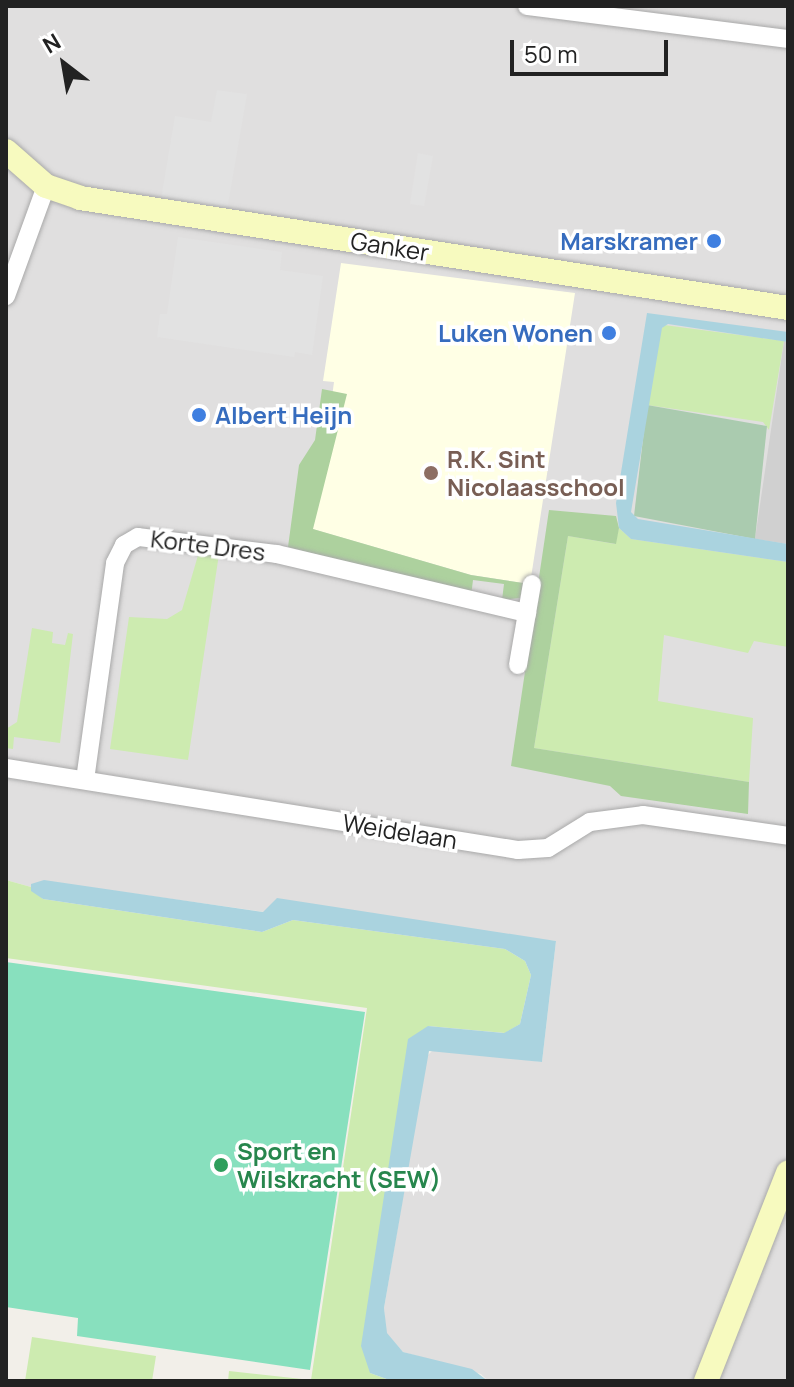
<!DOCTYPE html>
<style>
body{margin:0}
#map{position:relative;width:794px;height:1387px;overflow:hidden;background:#f2efe9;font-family:Manrope,sans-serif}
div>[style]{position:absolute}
.residential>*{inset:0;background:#e0dfdf}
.education>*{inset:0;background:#ffffe5}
.religious>*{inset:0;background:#d0d0d0}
.grass>*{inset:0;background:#cdebb0}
.forest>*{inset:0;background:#add19e}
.cemetery>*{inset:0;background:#aacbaf}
.pitch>*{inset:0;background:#88e0be}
.parking>*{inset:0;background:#e2e2e2}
.water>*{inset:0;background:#aad3df}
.roads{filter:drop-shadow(0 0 2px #a9a9a9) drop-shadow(0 0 2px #a9a9a9)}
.street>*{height:18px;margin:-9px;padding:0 9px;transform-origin:9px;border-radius:9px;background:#fff}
.secondary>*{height:24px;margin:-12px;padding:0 12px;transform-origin:12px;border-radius:12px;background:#f7fabf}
.dots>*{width:22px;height:22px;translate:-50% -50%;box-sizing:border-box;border:4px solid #fff;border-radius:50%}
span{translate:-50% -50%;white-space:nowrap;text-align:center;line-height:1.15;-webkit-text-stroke:7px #fff;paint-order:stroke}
.shop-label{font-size:24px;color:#366cbe;font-weight:700}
.right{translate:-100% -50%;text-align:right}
.left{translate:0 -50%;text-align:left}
.street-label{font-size:24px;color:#222}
.education-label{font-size:24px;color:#785e54;font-weight:700}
.leisure-label{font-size:24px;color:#27864d;font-weight:700}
.frame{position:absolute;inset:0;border:8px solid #222;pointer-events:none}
.north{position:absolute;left:24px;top:24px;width:80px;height:80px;-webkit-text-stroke:6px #fff;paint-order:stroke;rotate:329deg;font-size:22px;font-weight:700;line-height:32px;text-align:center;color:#222}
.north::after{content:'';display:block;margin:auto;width:28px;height:36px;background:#222;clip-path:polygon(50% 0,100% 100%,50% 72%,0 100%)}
.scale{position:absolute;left:510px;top:40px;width:158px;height:36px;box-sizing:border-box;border:4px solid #222;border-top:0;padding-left:10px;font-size:24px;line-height:28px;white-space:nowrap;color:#222;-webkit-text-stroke:6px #fff;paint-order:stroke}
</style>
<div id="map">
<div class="residential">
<div style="clip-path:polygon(6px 6px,788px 6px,788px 1381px,488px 1381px,481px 1374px,403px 1352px,386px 1333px,384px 1308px,427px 1056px,435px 1048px,542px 1062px,556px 941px,264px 912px,44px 881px,31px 887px,6px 880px)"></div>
</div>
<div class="education">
<div style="clip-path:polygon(341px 263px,575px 293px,530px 584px,471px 575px,302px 526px,329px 419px,334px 382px,323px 381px)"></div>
</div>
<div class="religious">
<div style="clip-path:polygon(784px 341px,788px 342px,788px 544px,755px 539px)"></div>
</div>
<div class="grass">
<div style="clip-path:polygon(664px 325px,784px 341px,769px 430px,763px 422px,647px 405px,658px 335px)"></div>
<div style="clip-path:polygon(619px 528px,631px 539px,788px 562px,788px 647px,754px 641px,748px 653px,664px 635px,658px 701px,753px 718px,749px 782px,534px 748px,568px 536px,615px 544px)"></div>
<div style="clip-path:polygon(199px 552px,219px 554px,188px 760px,110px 749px,129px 617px,167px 619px,182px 610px)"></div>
<div style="clip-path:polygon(32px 628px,53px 632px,52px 643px,65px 645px,68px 633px,73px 634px,60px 743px,14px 737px,13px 749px,6px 748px,6px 729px,17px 722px)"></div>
<div style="clip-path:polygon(6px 880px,31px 887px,43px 899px,262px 932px,293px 920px,505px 949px,525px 961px,531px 975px,520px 1024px,505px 1033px,428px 1026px,370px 1373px,392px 1381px,228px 1381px,229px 1371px,311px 1380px,367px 1008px,6px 958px)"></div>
<div style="clip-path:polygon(32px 1337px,156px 1356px,152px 1381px,25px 1381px)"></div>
</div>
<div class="forest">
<div style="clip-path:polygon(322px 389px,347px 394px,313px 529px,471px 575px,523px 583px,520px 598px,502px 600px,504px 584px,473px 580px,471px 596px,288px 547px,299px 465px,315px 440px)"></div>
<div style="clip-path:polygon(549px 510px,616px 516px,619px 528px,616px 544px,568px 536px,534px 748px,749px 782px,748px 814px,621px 796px,610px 786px,511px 766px)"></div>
</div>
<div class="cemetery">
<div style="clip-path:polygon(647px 405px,767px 426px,755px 539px,634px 516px)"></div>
</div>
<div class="pitch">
<div style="clip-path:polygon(6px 962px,365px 1012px,310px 1370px,77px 1336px,78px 1318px,6px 1307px)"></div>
</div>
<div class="parking">
<div style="clip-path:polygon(217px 90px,247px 94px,227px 210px,161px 199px,175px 116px,211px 122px)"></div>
<div style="clip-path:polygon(418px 153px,433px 156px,424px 206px,410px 204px)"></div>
<div style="clip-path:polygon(178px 237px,282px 252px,280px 270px,323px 276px,312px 355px,295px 352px,294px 357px,157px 337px,160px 314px,167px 314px)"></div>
</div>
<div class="water">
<div style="clip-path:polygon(647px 313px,788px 332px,788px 342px,668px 324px,662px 328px,631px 512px,638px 519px,788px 544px,788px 562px,631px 539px,619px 528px,616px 503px)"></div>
<div style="clip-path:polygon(44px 880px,263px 912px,277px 898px,556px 941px,542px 1062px,429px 1051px,384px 1308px,387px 1333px,403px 1352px,472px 1369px,488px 1381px,392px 1381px,370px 1373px,361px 1346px,408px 1039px,428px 1026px,504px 1033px,520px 1024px,531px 975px,525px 961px,505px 949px,293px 920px,262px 932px,43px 899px,31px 891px,31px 884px)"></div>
</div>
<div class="roads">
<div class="street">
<div style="left:527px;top:6px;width:263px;rotate:7.2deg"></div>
<div style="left:6px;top:296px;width:117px;rotate:-70deg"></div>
<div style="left:518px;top:665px;width:82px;rotate:-80.2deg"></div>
<div style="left:6px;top:768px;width:519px;rotate:9.1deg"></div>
<div style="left:518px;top:850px;width:30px;rotate:-4deg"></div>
<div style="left:548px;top:848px;width:49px;rotate:-31.8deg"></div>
<div style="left:590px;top:822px;width:53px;rotate:-7.5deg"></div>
<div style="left:643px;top:815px;width:147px;rotate:8.2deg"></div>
<div style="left:85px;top:780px;width:219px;rotate:-82.1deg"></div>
<div style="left:115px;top:563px;width:20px;rotate:-63deg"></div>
<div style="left:124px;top:545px;width:16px;rotate:-30deg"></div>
<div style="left:138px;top:537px;width:140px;rotate:7deg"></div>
<div style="left:277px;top:554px;width:257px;rotate:13.3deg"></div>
</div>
<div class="secondary">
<div style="left:6px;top:151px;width:53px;rotate:41.2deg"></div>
<div style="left:46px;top:186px;width:36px;rotate:19deg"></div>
<div style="left:80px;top:198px;width:716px;rotate:8.83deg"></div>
<div style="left:706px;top:1381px;width:224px;rotate:-68.5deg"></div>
</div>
</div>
<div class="dots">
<div style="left:714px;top:241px;background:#3f7fe0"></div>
<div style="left:609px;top:333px;background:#3f7fe0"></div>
<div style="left:199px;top:415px;background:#3f7fe0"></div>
<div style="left:431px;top:473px;background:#8d6e63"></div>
<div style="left:221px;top:1165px;background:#2e9e5b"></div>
</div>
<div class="shop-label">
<span class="right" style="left:698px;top:241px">Marskramer</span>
<span class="right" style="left:593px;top:333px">Luken Wonen</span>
<span class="left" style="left:215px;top:415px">Albert Heijn</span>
</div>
<div class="street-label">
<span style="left:390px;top:246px;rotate:9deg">Ganker</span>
<span style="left:208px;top:545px;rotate:7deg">Korte Dres</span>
<span style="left:400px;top:831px;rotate:9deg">Weidelaan</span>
</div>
<div class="education-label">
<span class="left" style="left:447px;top:473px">R.K. Sint<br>Nicolaasschool</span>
</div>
<div class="leisure-label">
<span class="left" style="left:237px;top:1165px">Sport en<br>Wilskracht (SEW)</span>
</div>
<div class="frame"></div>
<div class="north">N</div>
<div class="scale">50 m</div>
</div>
